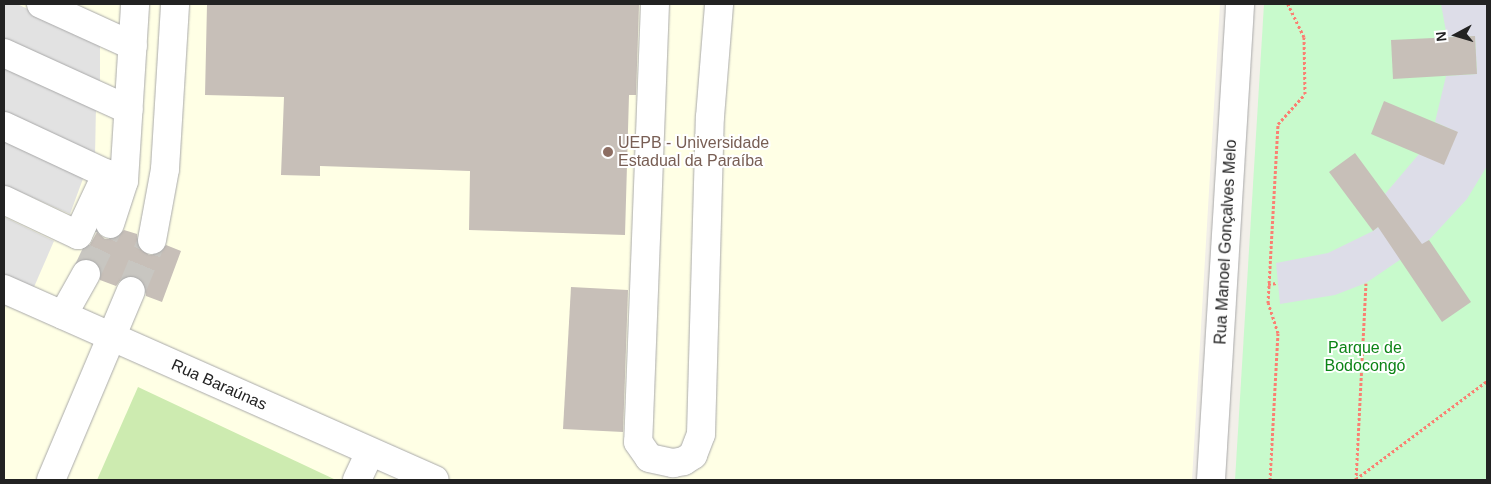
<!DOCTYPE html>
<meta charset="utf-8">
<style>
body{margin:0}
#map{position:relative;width:1491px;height:484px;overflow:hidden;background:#f2efe9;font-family:Arial,sans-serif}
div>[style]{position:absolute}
.education>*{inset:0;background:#ffffe5}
.grass>*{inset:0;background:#cdebb0}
.park>*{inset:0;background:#c8facc}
.parking>*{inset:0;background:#e2e2e2}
.plaza>*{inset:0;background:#dddde8}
.building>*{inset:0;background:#c7bfb8}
.minor-tunnel>*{height:28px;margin-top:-14px;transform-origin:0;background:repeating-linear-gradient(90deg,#c8c6c1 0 28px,transparent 0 42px)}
.path>*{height:3px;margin-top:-1.5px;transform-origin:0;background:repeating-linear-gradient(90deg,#fa8072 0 2.5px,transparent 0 5px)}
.roads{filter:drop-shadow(0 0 1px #a9a9a9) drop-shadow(0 0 1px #a9a9a9)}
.minor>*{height:28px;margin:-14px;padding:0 14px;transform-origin:14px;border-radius:14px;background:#fff}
.dots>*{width:14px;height:14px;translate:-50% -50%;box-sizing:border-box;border:2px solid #fff;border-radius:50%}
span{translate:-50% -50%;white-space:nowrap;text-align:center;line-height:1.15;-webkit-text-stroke:4px #fff;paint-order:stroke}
.education-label{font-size:16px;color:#785e54}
.left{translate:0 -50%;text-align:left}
.street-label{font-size:16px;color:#222}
.park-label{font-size:16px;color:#0c8416}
.frame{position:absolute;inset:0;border:5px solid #222;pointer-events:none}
.north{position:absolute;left:1431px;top:10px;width:50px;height:50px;-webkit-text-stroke:4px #fff;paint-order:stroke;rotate:264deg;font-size:14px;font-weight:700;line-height:20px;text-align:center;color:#222}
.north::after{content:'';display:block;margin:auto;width:18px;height:22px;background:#222;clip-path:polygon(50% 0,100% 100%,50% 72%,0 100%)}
</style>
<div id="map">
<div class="education">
<div style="clip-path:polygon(4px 4px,1220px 4px,1192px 480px,4px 480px)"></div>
</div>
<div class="grass">
<div style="clip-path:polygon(138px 387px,336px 480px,97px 480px)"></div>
</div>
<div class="park">
<div style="clip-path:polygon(1264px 4px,1487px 4px,1487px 480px,1235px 480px)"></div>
</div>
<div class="parking">
<div style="clip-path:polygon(4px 4px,17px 4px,100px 42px,100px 89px,4px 45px)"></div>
<div style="clip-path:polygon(4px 63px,96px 105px,95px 157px,4px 115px)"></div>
<div style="clip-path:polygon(4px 139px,84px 176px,70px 214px,4px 185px)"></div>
<div style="clip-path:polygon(4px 217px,54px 241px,34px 287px,4px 274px)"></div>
</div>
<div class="plaza">
<div style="clip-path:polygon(1441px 4px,1487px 4px,1487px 166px,1467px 199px,1429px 240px,1366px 283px,1335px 295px,1280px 304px,1276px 263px,1328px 253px,1373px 231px,1398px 212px,1385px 194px,1419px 154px,1457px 132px,1435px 122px,1446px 76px,1477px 74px,1475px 36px,1447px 37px)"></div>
</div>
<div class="building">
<div style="clip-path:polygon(207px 4px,639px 4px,636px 95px,629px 95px,625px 235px,469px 230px,470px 171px,320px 166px,320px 176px,281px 175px,284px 97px,205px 95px)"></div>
<div style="clip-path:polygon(1475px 36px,1477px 74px,1393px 79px,1391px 40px)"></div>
<div style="clip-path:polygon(1384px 101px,1458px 132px,1444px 165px,1371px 134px)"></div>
<div style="clip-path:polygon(1355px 153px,1422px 244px,1429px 240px,1471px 302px,1442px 322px,1378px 227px,1373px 231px,1329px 172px)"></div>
<div style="clip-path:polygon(124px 230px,137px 234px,138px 246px,149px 255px,158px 254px,166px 245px,181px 251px,162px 302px,146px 296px,144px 282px,138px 277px,122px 278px,116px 286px,100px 280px,100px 266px,94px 261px,82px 259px,97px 232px,105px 239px,113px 239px)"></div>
<div style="clip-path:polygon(571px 287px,628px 290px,623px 432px,563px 429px)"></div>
</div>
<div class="minor-tunnel">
<div style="left:86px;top:274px;width:55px;rotate:-64.4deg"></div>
<div style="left:131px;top:291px;width:55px;rotate:-67.6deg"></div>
</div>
<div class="path">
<div style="left:1268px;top:284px;width:10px;rotate:-6deg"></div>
<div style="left:1356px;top:479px;width:164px;rotate:-36.8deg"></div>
<div style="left:1270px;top:480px;width:147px;rotate:-86.9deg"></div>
<div style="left:1278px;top:333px;width:32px;rotate:-108deg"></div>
<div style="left:1268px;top:303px;width:179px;rotate:-86.8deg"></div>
<div style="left:1278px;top:124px;width:40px;rotate:-48deg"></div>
<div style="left:1305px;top:94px;width:57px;rotate:-91deg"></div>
<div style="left:1304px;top:37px;width:37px;rotate:-116deg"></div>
<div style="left:1356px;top:480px;width:197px;rotate:-87.1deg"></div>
</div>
<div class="roads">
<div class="minor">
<div style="left:41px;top:4px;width:101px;rotate:24.5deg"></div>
<div style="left:655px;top:4px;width:438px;rotate:92.2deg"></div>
<div style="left:638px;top:442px;width:19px;rotate:55deg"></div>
<div style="left:649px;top:458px;width:25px;rotate:12deg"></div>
<div style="left:673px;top:463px;width:11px;rotate:-10deg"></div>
<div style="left:684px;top:461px;width:11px;rotate:-34deg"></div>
<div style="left:693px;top:455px;width:22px;rotate:-69deg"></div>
<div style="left:701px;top:434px;width:317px;rotate:-88.4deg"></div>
<div style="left:710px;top:117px;width:113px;rotate:-85.4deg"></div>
<div style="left:4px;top:53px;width:137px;rotate:24.5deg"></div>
<div style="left:4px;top:126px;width:130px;rotate:25deg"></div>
<div style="left:4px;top:200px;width:82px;rotate:25.3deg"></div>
<div style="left:78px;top:235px;width:68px;rotate:-64.9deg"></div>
<div style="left:110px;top:224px;width:45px;rotate:-72deg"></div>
<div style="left:124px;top:181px;width:177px;rotate:-86.4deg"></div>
<div style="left:152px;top:240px;width:72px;rotate:-79.6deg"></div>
<div style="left:165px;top:169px;width:165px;rotate:-86.5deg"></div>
<div style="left:4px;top:289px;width:471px;rotate:23.9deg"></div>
<div style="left:63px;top:315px;width:47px;rotate:-60.7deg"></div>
<div style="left:51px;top:480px;width:205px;rotate:-67.1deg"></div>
<div style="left:357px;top:480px;width:31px;rotate:-65deg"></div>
<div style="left:1211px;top:480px;width:477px;rotate:-86.5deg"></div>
</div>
</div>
<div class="dots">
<div style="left:608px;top:152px;background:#8d6e63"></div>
</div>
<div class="education-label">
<span class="left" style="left:618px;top:152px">UEPB - Universidade<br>Estadual da Paraíba</span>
</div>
<div class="street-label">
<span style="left:1226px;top:242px;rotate:-87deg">Rua Manoel Gonçalves Melo</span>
<span style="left:219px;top:385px;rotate:24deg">Rua Baraúnas</span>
</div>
<div class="park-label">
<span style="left:1365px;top:357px">Parque de<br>Bodocongó</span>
</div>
<div class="frame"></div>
<div class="north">N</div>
</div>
